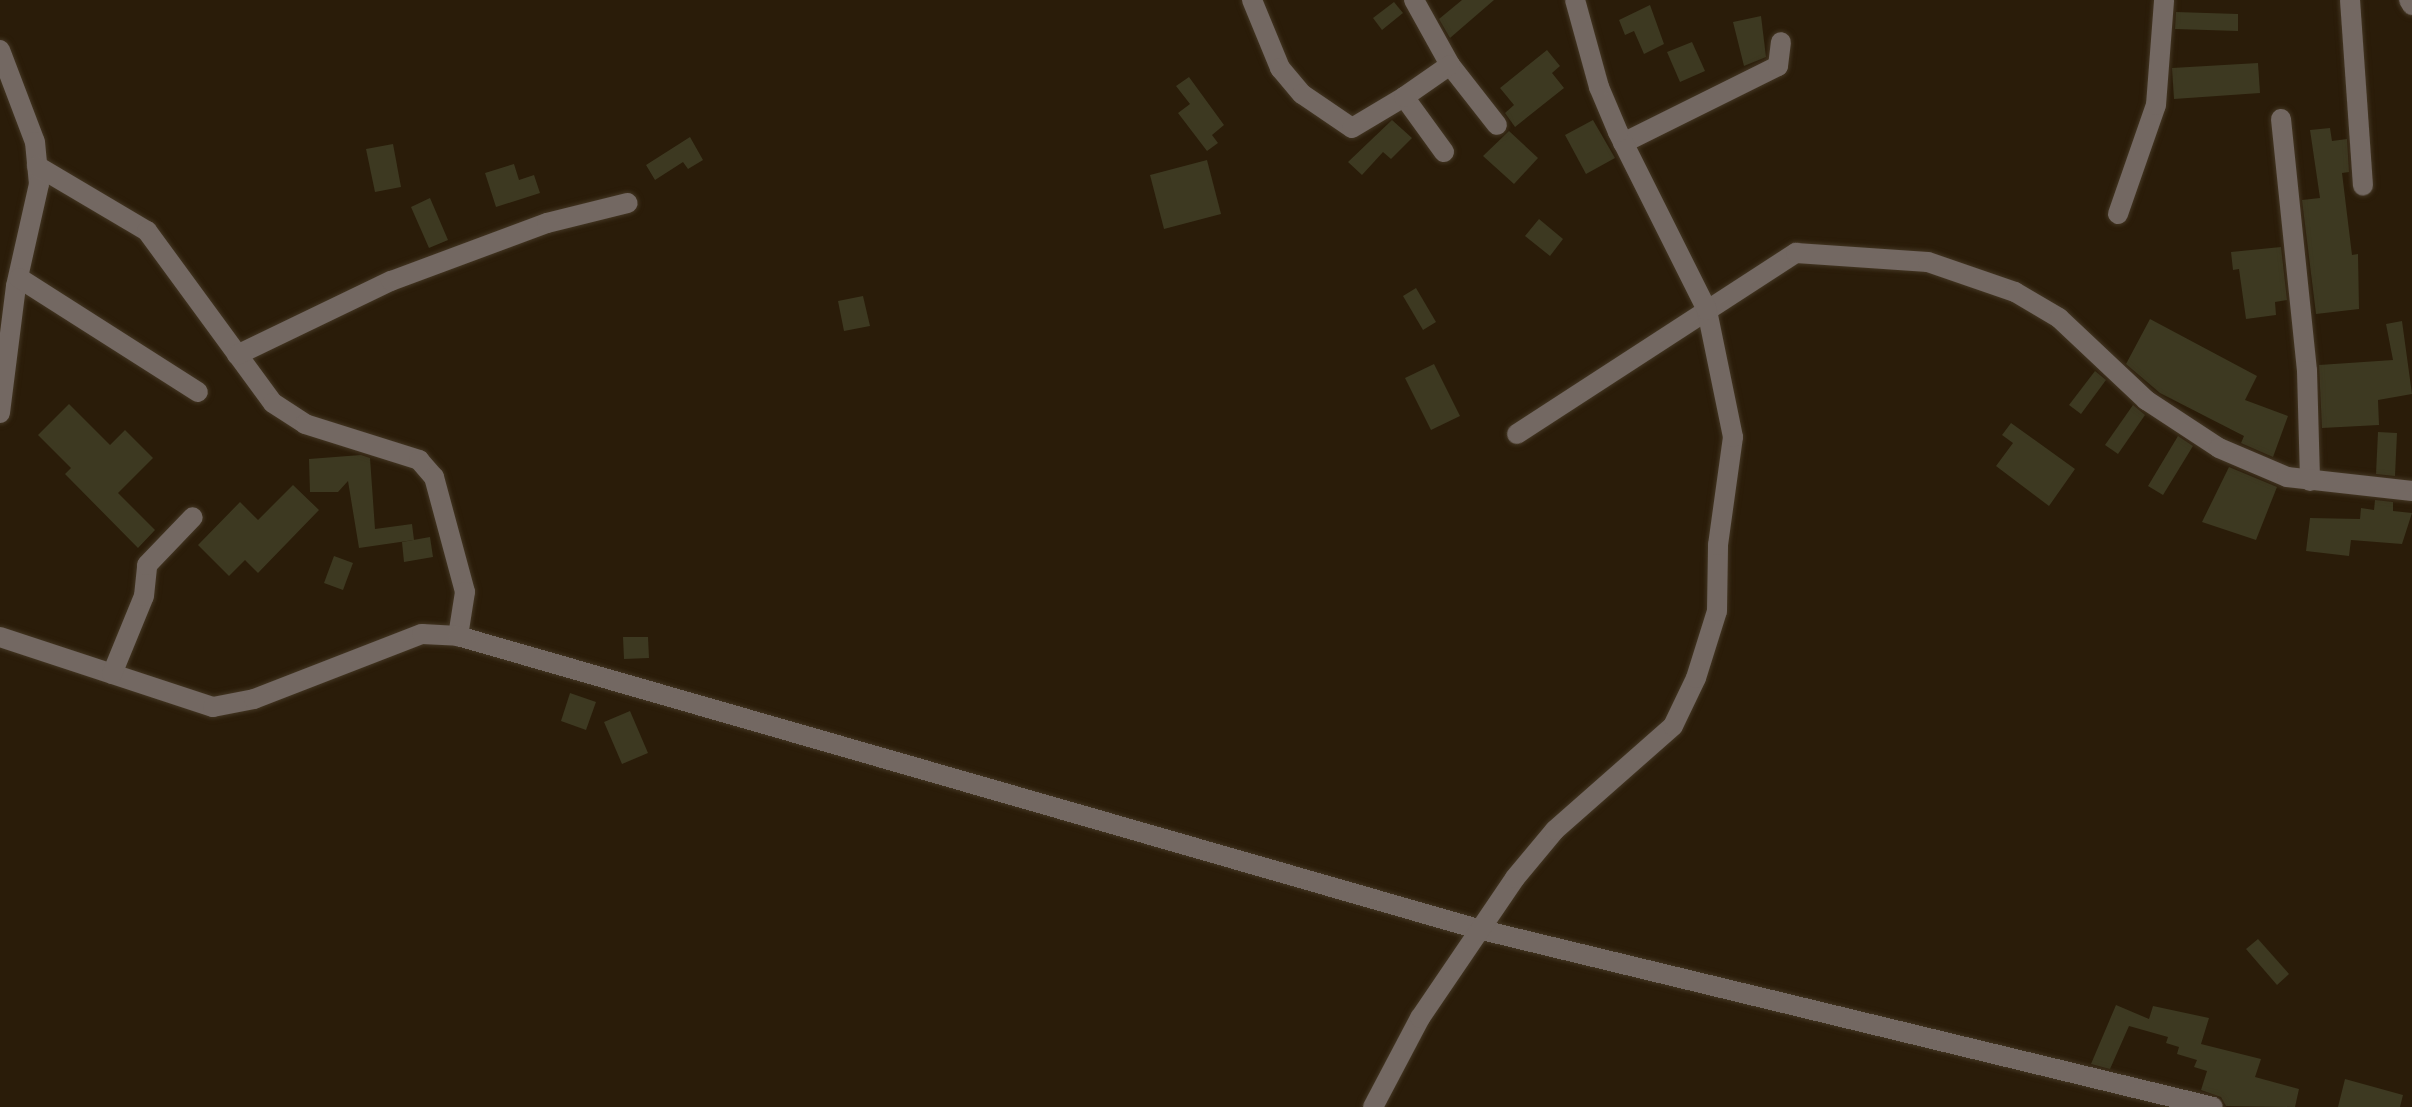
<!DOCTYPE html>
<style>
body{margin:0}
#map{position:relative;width:2412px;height:1107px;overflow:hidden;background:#2a1c09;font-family:"Archivo Narrow",sans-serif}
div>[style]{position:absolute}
.building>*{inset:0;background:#3d3921}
.roads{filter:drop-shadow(0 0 2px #433623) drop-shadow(0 0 2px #433623)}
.minor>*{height:20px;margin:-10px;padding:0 10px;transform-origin:10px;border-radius:10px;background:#736862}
span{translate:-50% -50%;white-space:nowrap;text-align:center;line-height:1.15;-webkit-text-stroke:7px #201302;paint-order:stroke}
</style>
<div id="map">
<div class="building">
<div style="clip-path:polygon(1462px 0,1494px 0,1450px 38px,1439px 19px)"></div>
<div style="clip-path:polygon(1394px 2px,1403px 13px,1382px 30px,1373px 18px)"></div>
<div style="clip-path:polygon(1650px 5px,1664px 44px,1644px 54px,1634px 31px,1625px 35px,1619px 20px)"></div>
<div style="clip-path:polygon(2176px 12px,2238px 14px,2238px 31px,2175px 29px)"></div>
<div style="clip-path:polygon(1761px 16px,1766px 57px,1744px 66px,1733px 22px)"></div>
<div style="clip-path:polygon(1692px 42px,1705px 71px,1680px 82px,1667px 52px)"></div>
<div style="clip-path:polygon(1547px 50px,1560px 66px,1552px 73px,1564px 88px,1515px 127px,1505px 113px,1514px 105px,1500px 88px)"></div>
<div style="clip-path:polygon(2258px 63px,2260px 93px,2174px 99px,2172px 68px)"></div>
<div style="clip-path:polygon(1189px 77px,1224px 125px,1212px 135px,1218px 143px,1207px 151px,1178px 113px,1190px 104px,1176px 86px)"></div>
<div style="clip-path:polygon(1392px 120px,1412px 138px,1391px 159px,1383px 152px,1362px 175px,1348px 162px)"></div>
<div style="clip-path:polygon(1593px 120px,1615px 158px,1586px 174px,1565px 135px)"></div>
<div style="clip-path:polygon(2330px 128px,2332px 141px,2347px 139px,2349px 172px,2342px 173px,2352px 255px,2358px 254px,2359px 309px,2316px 314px,2302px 200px,2320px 198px,2310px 130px)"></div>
<div style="clip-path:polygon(1509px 131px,1538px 158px,1514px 184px,1483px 156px)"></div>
<div style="clip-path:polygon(690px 137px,703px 160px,688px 169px,683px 162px,655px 180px,646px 165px)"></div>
<div style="clip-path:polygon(393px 144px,401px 187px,375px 192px,366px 149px)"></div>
<div style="clip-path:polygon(1207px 160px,1221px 214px,1164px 229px,1150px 175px)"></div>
<div style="clip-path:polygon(514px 164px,519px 180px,534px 175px,540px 193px,496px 207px,485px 173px)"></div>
<div style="clip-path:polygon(430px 198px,448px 240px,429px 248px,411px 207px)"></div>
<div style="clip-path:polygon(1539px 219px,1563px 239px,1550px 256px,1525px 236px)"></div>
<div style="clip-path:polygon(2281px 247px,2287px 300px,2275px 302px,2276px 315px,2246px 319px,2239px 269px,2233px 270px,2231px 252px)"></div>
<div style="clip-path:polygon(1416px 288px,1436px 322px,1423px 330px,1403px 296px)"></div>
<div style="clip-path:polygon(863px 296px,870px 326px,844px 331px,838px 301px)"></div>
<div style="clip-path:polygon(2150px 319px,2257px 376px,2245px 400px,2288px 416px,2273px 457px,2241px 443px,2244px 436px,2160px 393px,2126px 364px)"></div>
<div style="clip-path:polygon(2402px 321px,2412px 394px,2378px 400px,2379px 425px,2322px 428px,2319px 365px,2393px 360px,2386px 324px)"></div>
<div style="clip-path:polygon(1434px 364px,1460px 416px,1431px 430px,1405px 378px)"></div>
<div style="clip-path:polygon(2095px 371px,2106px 380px,2081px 414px,2069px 405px)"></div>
<div style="clip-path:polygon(69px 404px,110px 445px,125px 430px,153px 458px,118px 493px,155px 530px,138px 548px,65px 474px,71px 468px,38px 435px)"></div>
<div style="clip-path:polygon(2133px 405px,2145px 415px,2118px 454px,2105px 445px)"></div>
<div style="clip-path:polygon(2011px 423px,2075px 469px,2049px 506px,1996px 466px,2013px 443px,2002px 435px)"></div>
<div style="clip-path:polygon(2378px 432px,2397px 433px,2395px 476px,2376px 474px)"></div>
<div style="clip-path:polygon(2178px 436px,2193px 446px,2163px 495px,2148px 486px)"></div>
<div style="clip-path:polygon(361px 455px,370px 458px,375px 529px,412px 524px,414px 540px,359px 548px,348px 481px,338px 492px,310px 492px,309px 459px)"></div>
<div style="clip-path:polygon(2229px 467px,2277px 487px,2256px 540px,2202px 522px)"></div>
<div style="clip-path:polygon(293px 485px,319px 510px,258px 573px,245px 560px,229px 576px,198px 545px,240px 502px,258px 520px)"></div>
<div style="clip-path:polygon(2375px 500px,2393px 502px,2393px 511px,2412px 513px,2402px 544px,2351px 540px,2349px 556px,2306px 551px,2310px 518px,2360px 519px,2361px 508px,2374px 510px)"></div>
<div style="clip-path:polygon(430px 537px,433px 557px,404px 562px,402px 542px)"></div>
<div style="clip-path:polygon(334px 556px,353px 563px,343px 590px,324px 583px)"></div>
<div style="clip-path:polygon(623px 637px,648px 637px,649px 658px,624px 659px)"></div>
<div style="clip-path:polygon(570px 693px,596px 702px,586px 730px,561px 721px)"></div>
<div style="clip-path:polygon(630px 711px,648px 753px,622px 764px,604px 722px)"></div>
<div style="clip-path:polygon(2258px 939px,2289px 974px,2277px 985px,2246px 949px)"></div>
<div style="clip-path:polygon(2116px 1005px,2149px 1019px,2153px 1006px,2209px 1018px,2201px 1044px,2261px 1059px,2255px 1077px,2299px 1089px,2295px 1107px,2226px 1106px,2221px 1097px,2201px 1090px,2207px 1071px,2194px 1067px,2197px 1060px,2177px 1054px,2179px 1047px,2166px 1043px,2168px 1037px,2129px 1026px,2110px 1069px,2091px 1064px)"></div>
<div style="clip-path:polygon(2345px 1079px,2403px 1095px,2400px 1107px,2338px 1107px)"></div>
</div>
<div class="roads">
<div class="minor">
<div style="left:1252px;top:0;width:74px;rotate:67.6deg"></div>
<div style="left:1280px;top:68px;width:34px;rotate:50deg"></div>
<div style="left:1302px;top:94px;width:60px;rotate:34.2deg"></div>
<div style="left:1352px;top:128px;width:61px;rotate:-30.8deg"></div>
<div style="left:1414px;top:0;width:74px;rotate:61deg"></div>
<div style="left:1450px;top:65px;width:76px;rotate:51.9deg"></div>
<div style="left:2350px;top:0;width:186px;rotate:86deg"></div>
<div style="left:2409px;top:0;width:6px;rotate:59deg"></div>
<div style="left:0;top:50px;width:98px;rotate:69.2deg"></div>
<div style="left:35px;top:142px;width:42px;rotate:84.6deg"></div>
<div style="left:39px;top:184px;width:105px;rotate:102.7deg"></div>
<div style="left:16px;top:286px;width:128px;rotate:97.2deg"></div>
<div style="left:2281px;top:119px;width:253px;rotate:84.1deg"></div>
<div style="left:2307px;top:371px;width:110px;rotate:88.4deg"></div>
<div style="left:1623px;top:143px;width:173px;rotate:-26.4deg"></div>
<div style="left:1778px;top:66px;width:24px;rotate:-83deg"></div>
<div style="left:1444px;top:152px;width:68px;rotate:-126deg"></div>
<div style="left:1404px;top:97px;width:56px;rotate:-34.8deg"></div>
<div style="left:37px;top:166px;width:128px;rotate:30.6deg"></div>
<div style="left:147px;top:231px;width:213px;rotate:53.8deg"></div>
<div style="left:273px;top:403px;width:38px;rotate:33deg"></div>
<div style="left:305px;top:424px;width:120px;rotate:17.5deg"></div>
<div style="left:419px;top:460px;width:23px;rotate:49deg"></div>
<div style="left:434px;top:477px;width:119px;rotate:74.9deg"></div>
<div style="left:465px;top:592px;width:45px;rotate:99deg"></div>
<div style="left:2118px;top:214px;width:115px;rotate:-70.8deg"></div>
<div style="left:2156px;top:105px;width:105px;rotate:-85.6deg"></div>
<div style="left:19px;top:278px;width:212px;rotate:32.5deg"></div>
<div style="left:237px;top:355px;width:171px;rotate:-25.7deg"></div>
<div style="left:391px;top:281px;width:166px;rotate:-20.4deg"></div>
<div style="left:547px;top:223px;width:83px;rotate:-13.9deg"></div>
<div style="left:1517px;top:434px;width:333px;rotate:-33deg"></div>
<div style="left:1796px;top:253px;width:132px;rotate:3.9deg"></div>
<div style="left:1928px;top:262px;width:92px;rotate:19deg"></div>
<div style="left:2015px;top:292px;width:51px;rotate:30.6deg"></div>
<div style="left:2059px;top:318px;width:120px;rotate:43.3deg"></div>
<div style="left:2146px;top:400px;width:87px;rotate:33.3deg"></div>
<div style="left:2219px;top:448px;width:74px;rotate:23.1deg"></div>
<div style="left:2287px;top:477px;width:126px;rotate:6.4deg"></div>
<div style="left:0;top:637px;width:224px;rotate:18.2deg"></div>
<div style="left:213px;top:707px;width:42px;rotate:-11deg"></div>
<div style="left:254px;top:699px;width:180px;rotate:-21.2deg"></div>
<div style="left:422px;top:634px;width:36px;rotate:3deg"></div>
<div style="left:458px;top:636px;width:1061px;rotate:16.03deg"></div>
<div style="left:1478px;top:929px;width:756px;rotate:13.61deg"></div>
<div style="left:112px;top:674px;width:84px;rotate:-67.7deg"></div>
<div style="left:144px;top:596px;width:31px;rotate:-84deg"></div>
<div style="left:147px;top:565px;width:66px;rotate:-46.2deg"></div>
<div style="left:1373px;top:1107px;width:101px;rotate:-62.2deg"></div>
<div style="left:1420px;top:1018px;width:169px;rotate:-55.8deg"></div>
<div style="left:1515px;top:878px;width:62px;rotate:-50.2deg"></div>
<div style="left:1555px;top:830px;width:157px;rotate:-41.4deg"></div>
<div style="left:1673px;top:726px;width:53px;rotate:-64.4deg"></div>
<div style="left:1696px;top:678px;width:70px;rotate:-72.6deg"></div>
<div style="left:1717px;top:611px;width:66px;rotate:-89.1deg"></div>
<div style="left:1718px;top:545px;width:109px;rotate:-82.1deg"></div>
<div style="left:1733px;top:437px;width:130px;rotate:-101.6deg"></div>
<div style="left:1707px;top:310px;width:199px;rotate:-116.6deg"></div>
<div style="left:1618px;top:132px;width:49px;rotate:-112.9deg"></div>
<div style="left:1599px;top:87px;width:90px;rotate:-105.4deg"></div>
</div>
</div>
</div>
